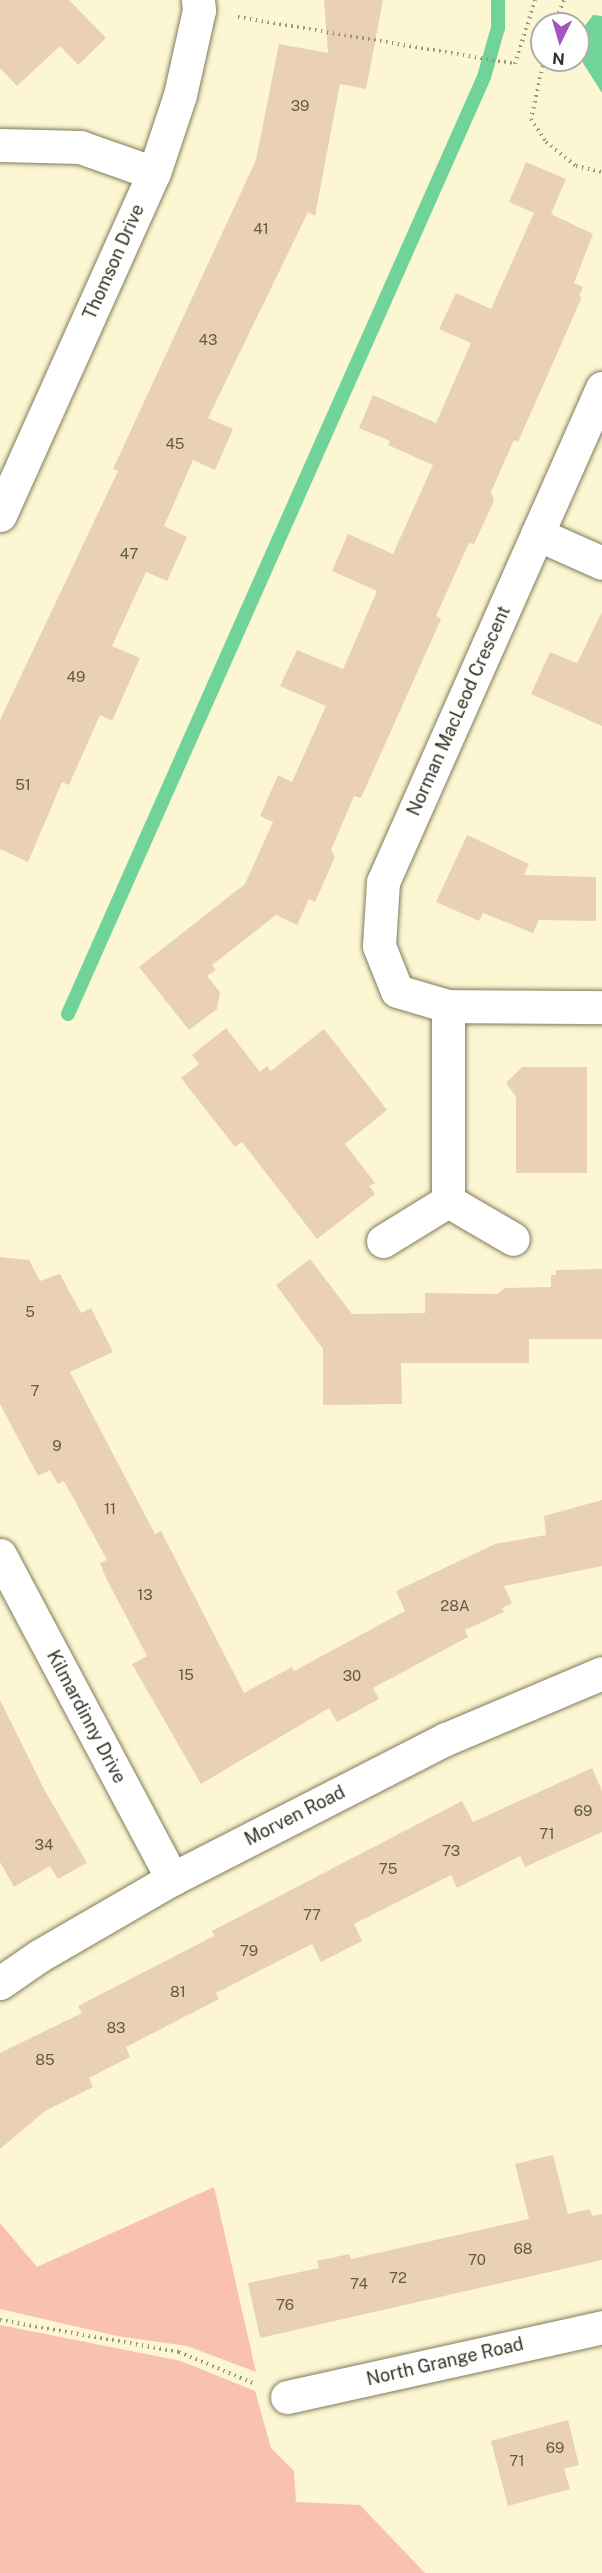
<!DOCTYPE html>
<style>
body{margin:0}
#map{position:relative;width:602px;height:2573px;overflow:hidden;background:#fcf6d2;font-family:"Public Sans",sans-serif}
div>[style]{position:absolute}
.green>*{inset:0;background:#f9c2ae}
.water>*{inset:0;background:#70d49a}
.stream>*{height:14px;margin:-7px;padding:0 7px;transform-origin:7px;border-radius:7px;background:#70d49a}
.building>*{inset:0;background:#ead1b4}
.path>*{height:4px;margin-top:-2px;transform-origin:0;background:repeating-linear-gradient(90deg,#9b977e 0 1.5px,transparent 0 6px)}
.roads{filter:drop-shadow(0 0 2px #817b5b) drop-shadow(0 0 2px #817b5b)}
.minor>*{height:33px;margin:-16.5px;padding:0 16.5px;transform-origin:16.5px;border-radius:16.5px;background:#fff}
span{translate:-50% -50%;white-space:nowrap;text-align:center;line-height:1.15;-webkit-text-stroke:4.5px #fff;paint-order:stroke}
.number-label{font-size:15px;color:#625a48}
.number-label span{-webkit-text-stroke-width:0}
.street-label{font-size:18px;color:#343224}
.north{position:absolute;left:530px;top:12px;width:60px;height:60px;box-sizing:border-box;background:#fff;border:2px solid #aeada7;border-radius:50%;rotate:185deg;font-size:16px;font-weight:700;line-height:24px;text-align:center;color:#343224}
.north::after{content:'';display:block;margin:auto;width:21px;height:27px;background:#a453c3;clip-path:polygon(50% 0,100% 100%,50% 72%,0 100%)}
</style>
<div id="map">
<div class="green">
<div style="clip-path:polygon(214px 2187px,256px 2372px,187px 2346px,117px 2336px,0 2309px,0 2223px,37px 2267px)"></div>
<div style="clip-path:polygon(0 2325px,181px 2361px,255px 2391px,271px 2448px,294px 2471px,296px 2502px,360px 2505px,425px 2573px,0 2573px)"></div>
</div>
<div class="water">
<div style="clip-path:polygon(593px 15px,602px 16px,602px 93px,583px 63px,578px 35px)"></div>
</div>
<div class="stream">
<div style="left:68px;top:1014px;width:1025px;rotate:-66.06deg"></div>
<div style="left:484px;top:77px;width:51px;rotate:-74.1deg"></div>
<div style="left:498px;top:28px;width:28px;rotate:-90deg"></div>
</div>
<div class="building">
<div style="clip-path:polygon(0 0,69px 0,106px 38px,78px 65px,60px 46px,17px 86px,0 68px)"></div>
<div style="clip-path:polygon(324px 0,383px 0,366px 89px,340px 84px,315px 216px,308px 212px,208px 418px,233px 429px,215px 470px,193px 460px,164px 526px,187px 537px,167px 581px,146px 572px,112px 646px,140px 658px,112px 721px,100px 715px,69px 785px,62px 782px,28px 862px,0 849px,0 720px,118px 471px,113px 469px,256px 160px,279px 44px,328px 53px)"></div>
<div style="clip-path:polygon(526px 162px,566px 179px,551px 214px,593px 234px,574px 283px,583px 287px,579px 296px,582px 297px,518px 442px,514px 440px,491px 492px,494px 501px,474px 544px,469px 543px,436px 616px,441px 619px,361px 798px,354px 796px,331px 850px,335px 857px,315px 902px,309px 899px,297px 925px,276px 915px,212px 965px,216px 970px,207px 976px,220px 992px,217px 1009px,189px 1030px,139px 967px,245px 884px,273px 822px,260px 816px,278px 775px,292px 782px,326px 706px,280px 686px,297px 650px,343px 669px,377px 591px,332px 571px,348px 534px,393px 554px,433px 465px,388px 445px,390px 441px,359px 428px,373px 395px,436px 423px,471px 343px,439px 329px,456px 293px,491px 309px,534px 213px,509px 202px)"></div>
<div style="clip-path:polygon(602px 612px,602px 726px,531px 694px,550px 652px,577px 663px)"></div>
<div style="clip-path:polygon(467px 835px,529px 864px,524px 875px,596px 877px,596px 921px,539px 920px,533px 933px,483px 913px,479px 921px,436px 902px)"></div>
<div style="clip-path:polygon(226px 1028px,260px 1072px,267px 1066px,271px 1071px,324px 1029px,387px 1110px,345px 1144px,375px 1183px,369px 1186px,375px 1194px,317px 1239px,242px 1142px,235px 1147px,181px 1078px,199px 1064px,192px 1055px)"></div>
<div style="clip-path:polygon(522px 1067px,587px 1067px,587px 1173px,516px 1173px,516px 1097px,506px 1083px)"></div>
<div style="clip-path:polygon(0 1257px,29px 1260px,40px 1281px,60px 1274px,81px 1313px,91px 1308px,113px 1352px,70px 1372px,155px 1534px,161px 1531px,244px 1693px,292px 1667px,294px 1671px,405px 1611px,396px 1591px,495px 1544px,546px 1535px,544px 1516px,602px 1500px,602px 1566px,504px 1586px,512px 1603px,502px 1608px,504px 1612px,465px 1630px,468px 1637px,373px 1688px,379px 1699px,337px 1722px,329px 1708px,201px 1784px,132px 1664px,147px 1656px,106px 1578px,100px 1563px,107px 1560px,64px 1481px,58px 1484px,50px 1470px,38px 1476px,0 1404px)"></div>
<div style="clip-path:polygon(310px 1259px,352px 1314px,425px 1313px,425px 1293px,497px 1294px,505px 1288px,551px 1287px,551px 1275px,556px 1275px,556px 1270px,602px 1269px,602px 1339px,529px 1339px,529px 1363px,401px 1363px,402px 1404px,323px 1405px,323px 1349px,276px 1285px)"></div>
<div style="clip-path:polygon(0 1700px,45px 1791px,87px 1863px,58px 1879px,50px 1866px,14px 1887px,0 1862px)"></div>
<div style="clip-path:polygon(592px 1768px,602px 1791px,602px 1832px,525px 1867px,520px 1856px,457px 1888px,451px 1875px,354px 1924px,362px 1941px,321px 1962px,312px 1944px,216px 1993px,219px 1999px,126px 2047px,130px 2057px,89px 2078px,93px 2087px,45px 2111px,0 2149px,0 2053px,82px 2013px,78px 2006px,214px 1936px,212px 1931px,462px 1801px,473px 1822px)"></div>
<div style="clip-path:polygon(553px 2155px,568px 2214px,590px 2209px,592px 2216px,602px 2214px,602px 2260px,260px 2338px,248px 2283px,319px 2268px,317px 2261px,349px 2254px,351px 2259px,529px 2219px,515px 2164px)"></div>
<div style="clip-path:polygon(568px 2420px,579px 2465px,564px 2469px,570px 2489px,508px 2506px,491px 2441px)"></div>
</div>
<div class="path">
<div style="left:238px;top:17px;width:281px;rotate:9.6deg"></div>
<div style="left:515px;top:64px;width:67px;rotate:-72.6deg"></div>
<div style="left:554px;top:24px;width:26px;rotate:-67deg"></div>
<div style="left:544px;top:60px;width:60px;rotate:102.4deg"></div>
<div style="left:531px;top:119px;width:27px;rotate:57deg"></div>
<div style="left:546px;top:142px;width:38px;rotate:39deg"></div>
<div style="left:576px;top:166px;width:27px;rotate:13deg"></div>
<div style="left:0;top:2320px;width:182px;rotate:10.1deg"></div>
<div style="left:179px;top:2352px;width:80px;rotate:22.7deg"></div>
</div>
<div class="roads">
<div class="minor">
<div style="left:0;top:145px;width:80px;rotate:1.4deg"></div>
<div style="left:80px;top:147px;width:78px;rotate:19.4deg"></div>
<div style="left:602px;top:388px;width:540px;rotate:113.91deg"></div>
<div style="left:383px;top:882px;width:64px;rotate:93.6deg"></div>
<div style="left:379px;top:946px;width:48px;rotate:68.2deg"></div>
<div style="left:397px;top:991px;width:53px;rotate:16.4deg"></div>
<div style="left:448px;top:1006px;width:154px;rotate:0.4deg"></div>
<div style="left:0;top:515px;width:375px;rotate:-65.8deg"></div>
<div style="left:154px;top:173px;width:82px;rotate:-71.6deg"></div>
<div style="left:180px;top:95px;width:87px;rotate:-77.4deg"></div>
<div style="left:199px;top:10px;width:10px;rotate:-96deg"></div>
<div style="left:537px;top:534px;width:71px;rotate:24deg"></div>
<div style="left:448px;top:1201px;width:75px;rotate:30.3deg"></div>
<div style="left:383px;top:1241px;width:76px;rotate:-31.6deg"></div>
<div style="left:448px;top:1201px;width:195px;rotate:-90deg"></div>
<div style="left:0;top:1555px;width:367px;rotate:62deg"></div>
<div style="left:0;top:1983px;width:47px;rotate:-34.7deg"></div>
<div style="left:39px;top:1956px;width:154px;rotate:-30.1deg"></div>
<div style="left:172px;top:1879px;width:308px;rotate:-27.1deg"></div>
<div style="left:446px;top:1739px;width:169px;rotate:-22.9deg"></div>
<div style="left:287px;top:2397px;width:323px;rotate:-12.5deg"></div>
</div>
</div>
<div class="number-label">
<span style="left:300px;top:106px">39</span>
<span style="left:261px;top:229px">41</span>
<span style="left:208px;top:340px">43</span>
<span style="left:175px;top:444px">45</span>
<span style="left:129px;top:554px">47</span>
<span style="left:76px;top:677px">49</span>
<span style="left:23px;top:785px">51</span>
<span style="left:30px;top:1312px">5</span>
<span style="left:35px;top:1391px">7</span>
<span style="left:57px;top:1446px">9</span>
<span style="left:110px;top:1509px">11</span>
<span style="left:145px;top:1595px">13</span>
<span style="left:455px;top:1606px">28A</span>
<span style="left:186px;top:1675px">15</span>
<span style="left:352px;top:1676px">30</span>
<span style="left:583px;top:1811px">69</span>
<span style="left:547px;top:1834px">71</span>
<span style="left:44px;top:1845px">34</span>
<span style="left:451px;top:1851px">73</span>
<span style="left:388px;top:1869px">75</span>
<span style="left:312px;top:1915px">77</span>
<span style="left:249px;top:1951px">79</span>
<span style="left:178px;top:1992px">81</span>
<span style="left:116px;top:2028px">83</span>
<span style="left:45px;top:2060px">85</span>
<span style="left:523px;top:2249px">68</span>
<span style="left:477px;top:2260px">70</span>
<span style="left:398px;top:2278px">72</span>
<span style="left:359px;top:2284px">74</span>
<span style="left:285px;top:2305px">76</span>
<span style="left:555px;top:2448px">69</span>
<span style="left:517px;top:2461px">71</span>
</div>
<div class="street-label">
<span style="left:114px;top:262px;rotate:-66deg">Thomson Drive</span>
<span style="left:459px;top:711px;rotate:-66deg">Norman MacLeod Crescent</span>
<span style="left:86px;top:1717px;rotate:62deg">Kilmardinny Drive</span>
<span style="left:295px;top:1816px;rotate:-27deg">Morven Road</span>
<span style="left:445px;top:2362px;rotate:-13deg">North Grange Road</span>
</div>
<div class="north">N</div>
</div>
